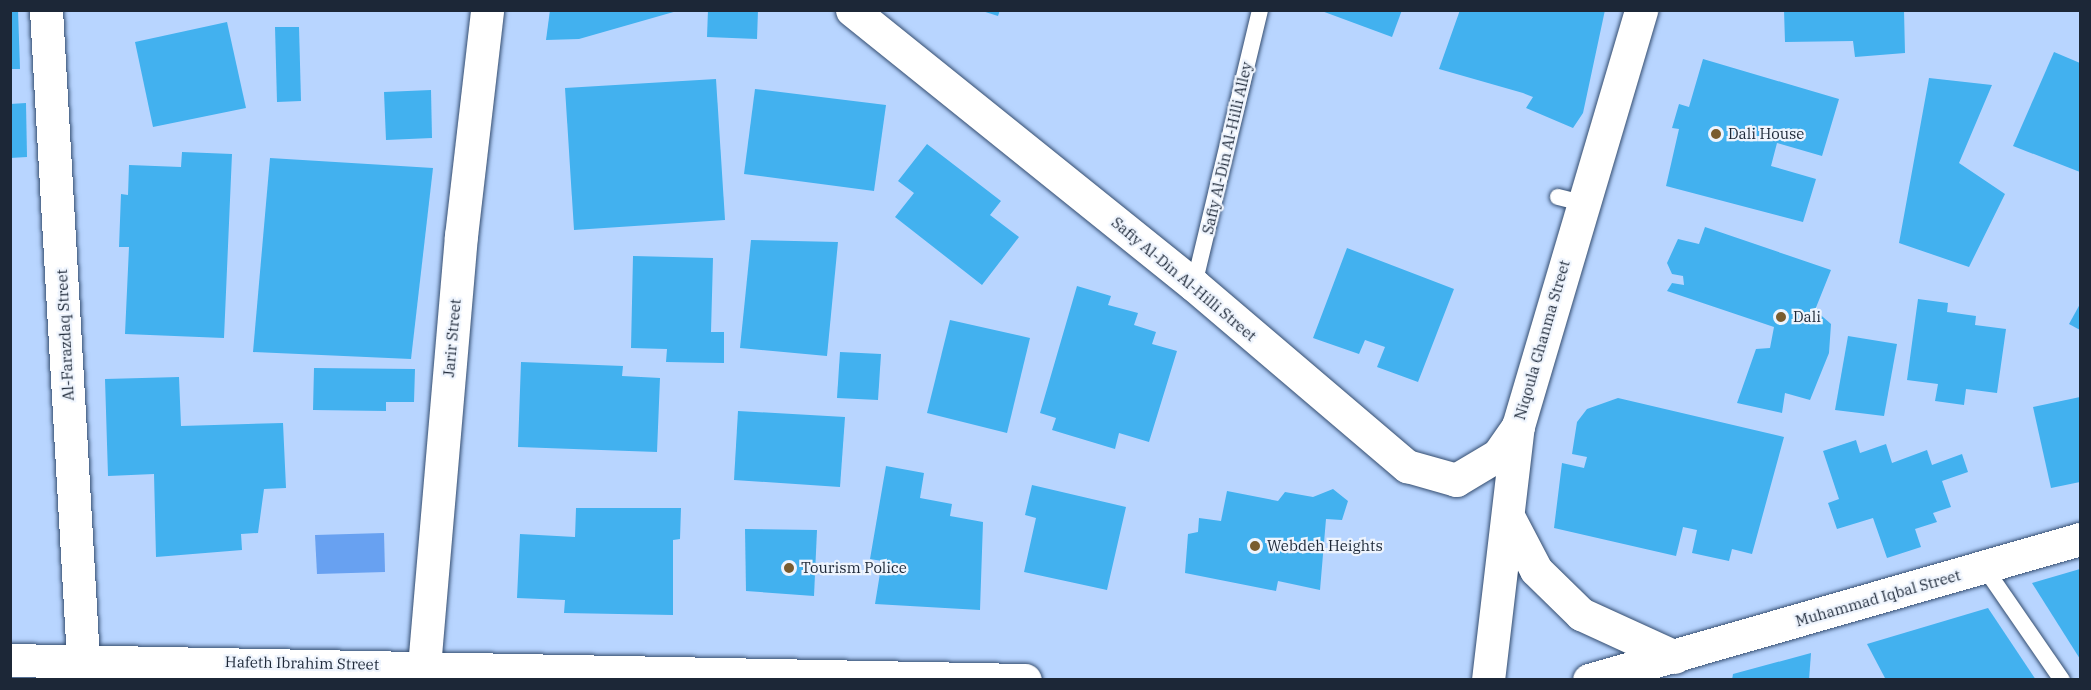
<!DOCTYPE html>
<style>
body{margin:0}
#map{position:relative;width:2091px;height:690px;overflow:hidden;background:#b8d5ff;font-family:"IBM Plex Serif",serif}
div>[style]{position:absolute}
.water>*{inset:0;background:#68a1f1}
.building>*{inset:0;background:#42b1ef}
.roads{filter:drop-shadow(0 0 2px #344d70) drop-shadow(0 0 2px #344d70)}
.service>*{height:16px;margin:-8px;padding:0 8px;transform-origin:8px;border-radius:8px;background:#fff}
.minor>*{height:33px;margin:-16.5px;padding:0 16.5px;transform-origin:16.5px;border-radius:16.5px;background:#fff}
.dots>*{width:16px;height:16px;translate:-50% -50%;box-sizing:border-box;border:3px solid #eef4fd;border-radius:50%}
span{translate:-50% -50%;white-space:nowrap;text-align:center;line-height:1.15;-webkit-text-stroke:4.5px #eef4fd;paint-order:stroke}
.poi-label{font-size:15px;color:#1c2737}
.left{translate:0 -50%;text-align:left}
.street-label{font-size:15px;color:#1c2737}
.frame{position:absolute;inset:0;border:12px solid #1c2737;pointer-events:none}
</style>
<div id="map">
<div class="water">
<div style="clip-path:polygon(384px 533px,385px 572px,317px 574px,315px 535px)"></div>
</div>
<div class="building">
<div style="clip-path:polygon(10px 10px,18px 10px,20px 69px,10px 69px)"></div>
<div style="clip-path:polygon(550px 10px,677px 10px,677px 11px,579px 39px,546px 40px)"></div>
<div style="clip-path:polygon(708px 10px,758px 10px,757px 39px,707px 37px)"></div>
<div style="clip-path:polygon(979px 10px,1000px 10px,998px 16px)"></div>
<div style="clip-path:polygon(1319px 10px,1402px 10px,1392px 37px)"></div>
<div style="clip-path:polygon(1460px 10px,1605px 10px,1583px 113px,1573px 128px,1526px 108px,1533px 97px,1523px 93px,1439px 69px)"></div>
<div style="clip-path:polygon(1784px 10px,1904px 10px,1905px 53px,1855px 57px,1853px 41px,1785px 42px)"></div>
<div style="clip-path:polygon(227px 22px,246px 108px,153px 127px,135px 42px)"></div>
<div style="clip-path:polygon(275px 27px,299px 27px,301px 101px,277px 102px)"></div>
<div style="clip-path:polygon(2054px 52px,2080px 63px,2080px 172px,2013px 146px)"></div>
<div style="clip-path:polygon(1703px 59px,1839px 99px,1822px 156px,1777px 143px,1771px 166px,1816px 179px,1803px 222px,1666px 186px,1679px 129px,1672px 128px,1679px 104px,1689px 107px)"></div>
<div style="clip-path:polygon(1929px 78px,1992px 85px,1959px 163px,2005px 194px,1969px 267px,1899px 243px)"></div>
<div style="clip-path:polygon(716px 79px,725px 220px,574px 230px,565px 88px)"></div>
<div style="clip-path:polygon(755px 89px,886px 105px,874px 191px,744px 174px)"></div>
<div style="clip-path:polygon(431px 90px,432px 138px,386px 140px,384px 92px)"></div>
<div style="clip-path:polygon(26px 103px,27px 157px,10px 158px,10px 104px)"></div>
<div style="clip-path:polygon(927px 144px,1001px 201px,990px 215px,1019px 237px,982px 285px,895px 217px,914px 193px,898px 181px)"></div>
<div style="clip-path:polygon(182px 152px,232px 154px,224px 338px,125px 334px,129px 247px,119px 247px,121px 194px,128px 195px,129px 165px,181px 167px)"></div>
<div style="clip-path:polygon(270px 158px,433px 168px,411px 359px,253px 352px)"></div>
<div style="clip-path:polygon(1705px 227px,1831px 270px,1815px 310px,1831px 324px,1829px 353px,1810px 400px,1785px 393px,1782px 413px,1737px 403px,1756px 349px,1770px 348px,1774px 327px,1667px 291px,1672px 283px,1684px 285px,1683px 276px,1672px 274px,1667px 263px,1678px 239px,1699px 244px)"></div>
<div style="clip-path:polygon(751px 240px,838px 242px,827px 356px,740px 348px)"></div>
<div style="clip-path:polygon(1347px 248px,1454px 289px,1418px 382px,1377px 367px,1385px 347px,1365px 340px,1359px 354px,1313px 338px)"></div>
<div style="clip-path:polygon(633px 256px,713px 258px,711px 332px,724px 332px,724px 363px,666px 362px,667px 349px,631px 348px)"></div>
<div style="clip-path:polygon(1077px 286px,1111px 296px,1108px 305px,1138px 313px,1134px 325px,1156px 332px,1152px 344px,1177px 351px,1149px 442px,1119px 433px,1115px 449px,1052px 430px,1056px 418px,1040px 413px)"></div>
<div style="clip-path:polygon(1918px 299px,1948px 303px,1947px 312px,1976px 316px,1975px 325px,2006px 329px,1997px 393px,1966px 389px,1964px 405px,1935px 401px,1938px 384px,1907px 380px)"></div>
<div style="clip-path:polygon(2080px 304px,2080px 330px,2069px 324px)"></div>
<div style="clip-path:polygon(950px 320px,1030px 338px,1007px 433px,927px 413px)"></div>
<div style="clip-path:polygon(1848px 336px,1897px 344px,1884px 416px,1835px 410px)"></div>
<div style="clip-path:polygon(840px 352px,881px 354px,878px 400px,837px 398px)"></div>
<div style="clip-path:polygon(521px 362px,623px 366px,622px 376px,660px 378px,657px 452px,518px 447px)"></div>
<div style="clip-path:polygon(314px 368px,415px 369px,414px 402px,386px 402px,386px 411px,313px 410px)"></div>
<div style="clip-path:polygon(179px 377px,181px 426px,283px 423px,286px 488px,264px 489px,258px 533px,241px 534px,242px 550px,156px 557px,154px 474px,108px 476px,105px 379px)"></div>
<div style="clip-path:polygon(2080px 397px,2080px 482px,2051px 488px,2033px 407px)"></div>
<div style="clip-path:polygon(1618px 398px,1784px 437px,1752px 554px,1732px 549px,1729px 561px,1692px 553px,1697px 530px,1683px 527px,1676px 556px,1554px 528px,1562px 463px,1584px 468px,1587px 457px,1572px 454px,1577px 422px,1587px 409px)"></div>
<div style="clip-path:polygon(738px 411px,845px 417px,840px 487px,734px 480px)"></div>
<div style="clip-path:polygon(1856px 440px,1860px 453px,1886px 444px,1892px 463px,1927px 450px,1932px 465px,1962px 454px,1968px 472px,1942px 481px,1951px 507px,1933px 513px,1937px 522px,1915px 529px,1921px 547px,1887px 558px,1873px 518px,1837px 529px,1828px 503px,1839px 499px,1823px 451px)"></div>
<div style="clip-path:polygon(886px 466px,924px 473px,920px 498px,952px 504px,950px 516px,983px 522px,980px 610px,875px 604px,882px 561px,870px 559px)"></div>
<div style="clip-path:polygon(1032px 485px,1126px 507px,1107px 590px,1024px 572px,1036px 518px,1025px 515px)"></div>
<div style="clip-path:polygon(1333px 489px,1348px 501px,1342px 520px,1326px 519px,1320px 590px,1278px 581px,1276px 591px,1185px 573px,1188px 534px,1198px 532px,1199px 518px,1221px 521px,1227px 491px,1278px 501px,1285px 492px,1313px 497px)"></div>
<div style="clip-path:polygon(576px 508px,681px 508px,680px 539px,673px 540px,673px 615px,564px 613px,565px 600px,517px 598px,520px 534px,575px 537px)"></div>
<div style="clip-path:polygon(745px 529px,817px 530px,814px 596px,746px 591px)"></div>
<div style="clip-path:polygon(2080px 569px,2080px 659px,2032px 583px)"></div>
<div style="clip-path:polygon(1988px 608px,2036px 680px,1886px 680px,1867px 644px)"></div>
<div style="clip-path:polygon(1811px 653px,1809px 680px,1732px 680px,1733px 674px)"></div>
</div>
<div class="roads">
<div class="service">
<div style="left:1558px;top:197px;width:25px;rotate:14deg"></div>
<div style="left:1194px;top:285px;width:283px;rotate:-76.5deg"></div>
<div style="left:1984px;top:567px;width:137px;rotate:55.4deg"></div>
</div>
<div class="minor">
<div style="left:46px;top:10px;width:650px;rotate:86.74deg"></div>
<div style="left:852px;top:10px;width:439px;rotate:38.8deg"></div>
<div style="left:1194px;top:285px;width:280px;rotate:40.4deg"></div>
<div style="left:1407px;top:466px;width:51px;rotate:15.9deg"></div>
<div style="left:1456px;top:480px;width:49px;rotate:-30.8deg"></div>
<div style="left:1498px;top:455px;width:35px;rotate:-55deg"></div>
<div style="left:1510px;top:520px;width:56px;rotate:62.5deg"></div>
<div style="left:1536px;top:570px;width:63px;rotate:44.4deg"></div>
<div style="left:1581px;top:614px;width:103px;rotate:24.6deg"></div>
<div style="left:10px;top:660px;width:1015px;rotate:1.13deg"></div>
<div style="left:424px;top:667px;width:433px;rotate:-85.1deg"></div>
<div style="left:461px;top:236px;width:227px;rotate:-83.4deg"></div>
<div style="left:1488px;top:680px;width:256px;rotate:-83.3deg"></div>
<div style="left:1518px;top:426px;width:434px;rotate:-73.5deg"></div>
<div style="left:1589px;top:680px;width:511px;rotate:-16.02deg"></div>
</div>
</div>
<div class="dots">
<div style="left:1716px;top:134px;background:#795c2f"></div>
<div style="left:1781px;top:317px;background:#795c2f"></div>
<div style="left:1255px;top:546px;background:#795c2f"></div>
<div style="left:789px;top:568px;background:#795c2f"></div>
</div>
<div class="poi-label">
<span class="left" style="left:1728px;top:134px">Dali House</span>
<span class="left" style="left:1793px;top:317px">Dali</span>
<span class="left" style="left:1267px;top:546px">Webdeh Heights</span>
<span class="left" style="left:801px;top:568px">Tourism Police</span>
</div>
<div class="street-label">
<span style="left:1227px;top:148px;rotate:-77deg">Safiy Al-Din Al-Hilli Alley</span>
<span style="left:1184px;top:279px;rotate:40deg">Safiy Al-Din Al-Hilli Street</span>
<span style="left:65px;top:335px;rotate:-93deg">Al-Farazdaq Street</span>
<span style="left:452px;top:338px;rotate:-85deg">Jarir Street</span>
<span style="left:1542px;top:340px;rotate:-74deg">Niqoula Ghanma Street</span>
<span style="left:1878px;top:598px;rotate:-16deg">Muhammad Iqbal Street</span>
<span style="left:302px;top:663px;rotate:1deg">Hafeth Ibrahim Street</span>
</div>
<div class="frame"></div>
</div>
